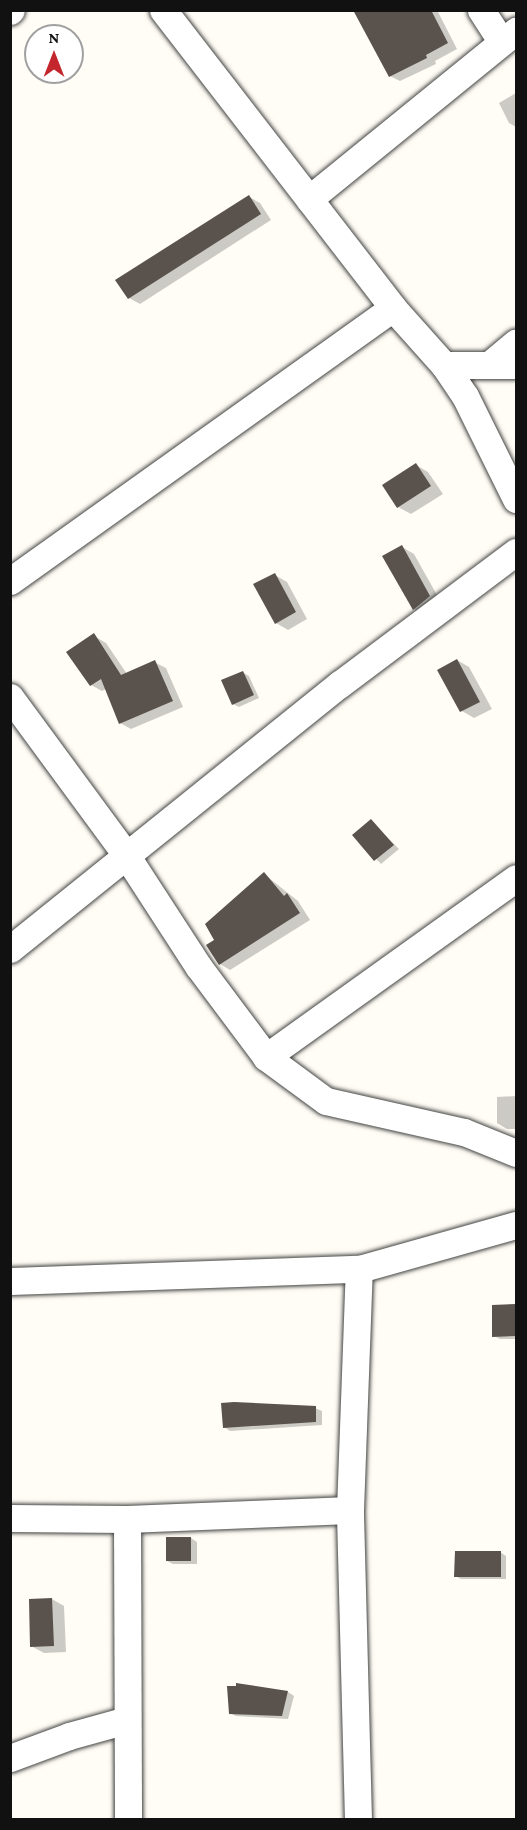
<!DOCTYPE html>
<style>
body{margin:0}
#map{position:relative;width:527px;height:1830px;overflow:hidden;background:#fffdf5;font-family:"Crimson Pro",serif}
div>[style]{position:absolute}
.shadow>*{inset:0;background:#0003}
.building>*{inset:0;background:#5a524d}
.roads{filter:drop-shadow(0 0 2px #444) drop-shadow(0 0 2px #444)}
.street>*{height:27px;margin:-13.5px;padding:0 13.5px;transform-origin:13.5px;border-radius:13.5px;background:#fff}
span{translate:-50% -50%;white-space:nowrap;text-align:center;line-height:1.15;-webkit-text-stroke:6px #fff;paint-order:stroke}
.frame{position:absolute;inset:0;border:12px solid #111;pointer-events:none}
.north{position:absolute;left:24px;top:24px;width:60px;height:60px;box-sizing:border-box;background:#fff;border:2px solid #a0a0a0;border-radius:50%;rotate:0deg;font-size:16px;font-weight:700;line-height:24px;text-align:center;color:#111}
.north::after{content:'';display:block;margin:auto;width:21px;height:27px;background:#c4262e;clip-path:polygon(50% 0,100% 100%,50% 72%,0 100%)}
</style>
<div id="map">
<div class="shadow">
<div style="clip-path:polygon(404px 10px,437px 10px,457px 49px,435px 61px,436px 64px,400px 81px,390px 76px)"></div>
<div style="clip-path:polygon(516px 93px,516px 127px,509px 123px,499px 103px)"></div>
<div style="clip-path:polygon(249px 197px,260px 203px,271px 220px,140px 304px,129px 298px)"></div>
<div style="clip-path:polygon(416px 465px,428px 472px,443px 494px,411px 514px,398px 507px)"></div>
<div style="clip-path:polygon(402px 547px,414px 554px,442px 604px,426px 616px,414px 609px)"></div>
<div style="clip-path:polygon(275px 575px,287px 582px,307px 619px,288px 630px,276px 623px)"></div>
<div style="clip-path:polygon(94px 636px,106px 643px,127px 674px,154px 662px,166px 668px,183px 707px,131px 729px,120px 723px,106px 689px,102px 691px,91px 685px)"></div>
<div style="clip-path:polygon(457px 660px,469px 667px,492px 709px,474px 718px,462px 711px,439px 670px)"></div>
<div style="clip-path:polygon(242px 672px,249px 676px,259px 698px,239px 707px,233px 704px)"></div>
<div style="clip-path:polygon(371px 821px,399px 849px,381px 864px,354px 835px)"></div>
<div style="clip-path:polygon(264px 874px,298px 901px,310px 920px,230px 970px,220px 964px,216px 940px)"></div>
<div style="clip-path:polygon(516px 1096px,516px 1129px,507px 1129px,497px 1123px,497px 1097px)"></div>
<div style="clip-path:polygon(493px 1306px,516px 1306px,516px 1339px,500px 1339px,494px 1336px)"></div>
<div style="clip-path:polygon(315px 1408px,322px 1411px,322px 1425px,230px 1431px,224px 1427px)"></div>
<div style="clip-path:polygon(167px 1538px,191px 1538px,197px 1542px,197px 1564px,173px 1564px,167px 1561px)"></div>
<div style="clip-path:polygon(500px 1552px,506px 1556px,506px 1579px,461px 1579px,455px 1576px)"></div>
<div style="clip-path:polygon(52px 1599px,64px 1606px,66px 1652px,44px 1653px,31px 1646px)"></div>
<div style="clip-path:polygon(237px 1688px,288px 1692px,294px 1696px,288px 1719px,236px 1716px,230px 1713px)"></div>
</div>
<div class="building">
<div style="clip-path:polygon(353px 10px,431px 10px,448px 43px,426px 55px,427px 58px,389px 77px)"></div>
<div style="clip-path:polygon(249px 195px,261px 214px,128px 299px,115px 280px)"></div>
<div style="clip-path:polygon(416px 463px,431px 486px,397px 508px,382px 485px)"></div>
<div style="clip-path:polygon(402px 545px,430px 596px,413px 610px,382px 556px)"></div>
<div style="clip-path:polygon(275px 573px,296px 612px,275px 624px,253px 584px)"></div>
<div style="clip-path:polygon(94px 633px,121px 675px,155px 660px,173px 701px,119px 724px,101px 679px,90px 686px,66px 652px)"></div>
<div style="clip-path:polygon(457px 659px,480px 702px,460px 712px,437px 670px)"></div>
<div style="clip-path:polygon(243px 671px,254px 695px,232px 705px,221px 680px)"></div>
<div style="clip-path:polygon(371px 819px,394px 845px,374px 861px,352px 835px)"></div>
<div style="clip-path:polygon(264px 872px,284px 896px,287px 893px,300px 913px,219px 965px,206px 945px,214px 940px,205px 924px)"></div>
<div style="clip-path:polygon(516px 1304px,516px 1336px,492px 1337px,492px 1305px)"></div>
<div style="clip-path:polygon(234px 1402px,316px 1406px,316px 1422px,223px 1428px,221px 1403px)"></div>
<div style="clip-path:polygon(166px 1537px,191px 1537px,191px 1561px,166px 1561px)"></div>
<div style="clip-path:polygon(455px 1551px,501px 1551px,501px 1577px,454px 1577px)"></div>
<div style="clip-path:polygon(52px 1598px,54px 1646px,30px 1647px,29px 1599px)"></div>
<div style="clip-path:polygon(236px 1683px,288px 1691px,282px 1716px,229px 1714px,227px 1686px,236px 1686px)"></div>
</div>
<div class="roads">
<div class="street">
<div style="left:163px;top:10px;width:376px;rotate:52.3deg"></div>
<div style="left:393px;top:308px;width:76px;rotate:48.2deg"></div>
<div style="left:444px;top:365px;width:37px;rotate:56deg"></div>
<div style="left:465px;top:396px;width:115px;rotate:63.7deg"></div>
<div style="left:481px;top:10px;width:38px;rotate:57deg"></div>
<div style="left:10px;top:11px;width:1px;rotate:-45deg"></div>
<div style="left:309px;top:199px;width:267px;rotate:-39.1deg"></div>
<div style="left:444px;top:365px;width:72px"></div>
<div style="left:489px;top:365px;width:35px;rotate:-40deg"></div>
<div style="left:10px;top:581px;width:470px;rotate:-35.5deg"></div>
<div style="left:10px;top:697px;width:196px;rotate:53.7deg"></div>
<div style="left:126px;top:855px;width:132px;rotate:57deg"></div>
<div style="left:198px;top:966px;width:114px;rotate:53.2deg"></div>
<div style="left:266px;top:1057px;width:74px;rotate:36.3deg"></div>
<div style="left:326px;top:1101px;width:141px;rotate:12.7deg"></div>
<div style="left:464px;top:1132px;width:56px;rotate:22deg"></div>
<div style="left:10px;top:949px;width:423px;rotate:-38.8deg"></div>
<div style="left:340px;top:684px;width:220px;rotate:-36.9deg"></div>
<div style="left:266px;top:1057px;width:307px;rotate:-35.6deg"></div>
<div style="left:10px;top:1281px;width:349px;rotate:-2deg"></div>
<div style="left:359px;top:1269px;width:163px;rotate:-15.7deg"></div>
<div style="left:10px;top:1518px;width:117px;rotate:0.5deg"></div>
<div style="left:127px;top:1519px;width:223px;rotate:-2.3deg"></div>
<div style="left:127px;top:1519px;width:301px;rotate:89.8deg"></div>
<div style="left:10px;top:1758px;width:63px;rotate:-20.4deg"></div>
<div style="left:69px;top:1736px;width:60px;rotate:-15.4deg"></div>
<div style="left:358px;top:1820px;width:310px;rotate:-91.5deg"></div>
<div style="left:350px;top:1510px;width:241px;rotate:-87.9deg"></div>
</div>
</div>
<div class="frame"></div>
<div class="north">N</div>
</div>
